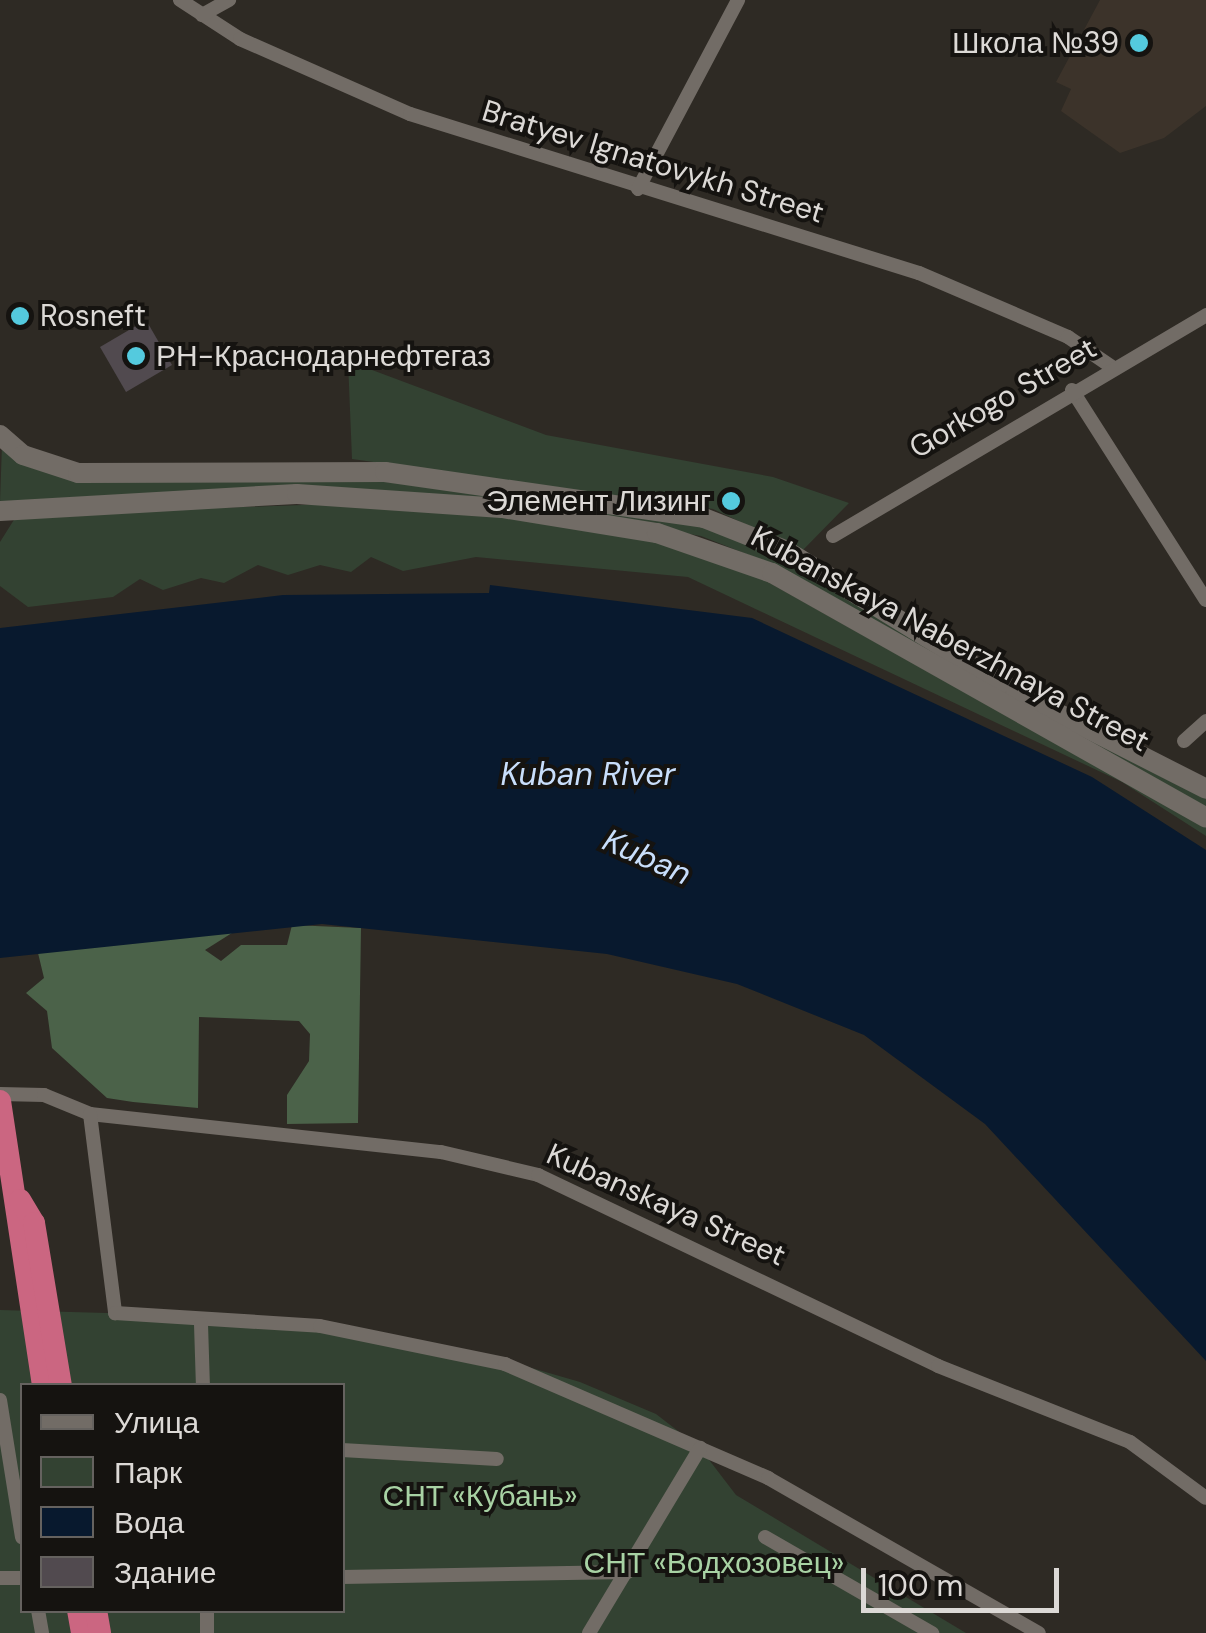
<!DOCTYPE html>
<meta charset="utf-8">
<style>
body{margin:0}
#map{position:relative;width:1206px;height:1633px;overflow:hidden;background:#2e2a24;font-family:"DM Sans",sans-serif}
div>[style]{position:absolute}
.built>*{inset:0;background:#3c332a}
.green>*{inset:0;background:#334232}
.forest>*{inset:0;background:#4b6249}
.water>*{inset:0;background:#08192e}
.building>*{inset:0;background:#514a4f}
.minor>*{height:14px;margin:-7px;padding:0 7px;transform-origin:7px;border-radius:7px;background:#726c66}
.secondary>*{height:20px;margin:-10px;padding:0 10px;transform-origin:10px;border-radius:10px;background:#726c66}
.trunk>*{height:22px;margin:-11px;padding:0 11px;transform-origin:11px;border-radius:11px;background:#cb6681}
.dots>*{width:28px;height:28px;translate:-50% -50%;box-sizing:border-box;border:5px solid #151310;border-radius:50%}
span{translate:-50% -50%;white-space:nowrap;text-align:center;line-height:1.15;-webkit-text-stroke:8px #151310;paint-order:stroke}
.poi-label{font-size:30px;color:#dcd9d6}
.right{translate:-100% -50%;text-align:right}
.left{translate:0 -50%;text-align:left}
.street-label{font-size:30px;color:#dcd9d6}
.park-label{font-size:30px;color:#a8d2a4}
.water-label{font-size:32px;color:#c8defb;font-style:italic}
.legend{position:absolute;left:20px;top:1383px;width:325px;height:230px;box-sizing:border-box;background:#151310;border:2px solid #65625f;margin:0;padding:12px 18px;list-style:none;font-size:30px;color:#dcd9d6}
.legend li{display:flex;align-items:center;gap:20px;height:50px}
.legend b{width:50px;border:2px solid #65625f}
.scale{position:absolute;left:861px;top:1568px;width:198px;height:45px;box-sizing:border-box;border:5px solid #dcd9d6;border-top:0;padding-left:12px;font-size:30px;line-height:35px;white-space:nowrap;color:#dcd9d6;-webkit-text-stroke:8px #151310;paint-order:stroke}
</style>
<div id="map">
<div class="built">
<div style="clip-path:polygon(1100px 0,1206px 0,1206px 106px,1164px 138px,1120px 153px,1061px 111px,1071px 89px,1056px 82px)"></div>
</div>
<div class="green">
<div style="clip-path:polygon(348px 361px,546px 435px,773px 477px,849px 503px,802px 551px,713px 509px,352px 459px)"></div>
<div style="clip-path:polygon(2px 444px,30px 467px,78px 479px,372px 480px,690px 522px,771px 553px,1206px 798px,1206px 810px,764px 561px,701px 536px,511px 504px,0 502px)"></div>
<div style="clip-path:polygon(329px 504px,503px 517px,671px 543px,741px 567px,1206px 827px,1206px 836px,1122px 782px,688px 577px,476px 557px,403px 571px,371px 557px,351px 572px,320px 565px,288px 575px,258px 565px,224px 583px,201px 578px,163px 590px,140px 579px,113px 597px,28px 607px,0 586px,0 542px,17px 515px)"></div>
<div style="clip-path:polygon(evenodd,0 1310px,213px 1316px,511px 1362px,580px 1382px,656px 1414px,700px 1448px,736px 1495px,966px 1633px,0 1633px,0 1310px,22px 1386px,342px 1386px,342px 1610px,22px 1610px,22px 1386px)"></div>
</div>
<div class="forest">
<div style="clip-path:polygon(292px 925px,361px 928px,358px 1123px,287px 1124px,287px 1095px,309px 1061px,310px 1034px,299px 1021px,199px 1017px,198px 1108px,133px 1102px,107px 1098px,52px 1048px,47px 1011px,26px 993px,44px 978px,38px 953px,243px 926px,205px 950px,221px 961px,241px 945px,287px 945px)"></div>
</div>
<div class="water">
<div style="clip-path:polygon(490px 585px,752px 618px,1092px 777px,1206px 850px,1206px 1361px,985px 1124px,864px 1035px,737px 984px,607px 954px,322px 924px,0 958px,0 628px,283px 595px,489px 593px)"></div>
</div>
<div class="building">
<div style="clip-path:polygon(146px 320px,172px 365px,126px 392px,100px 347px)"></div>
</div>
<div class="minor">
<div style="left:180px;top:0;width:72px;rotate:33deg"></div>
<div style="left:240px;top:39px;width:186px;rotate:23.8deg"></div>
<div style="left:410px;top:114px;width:533px;rotate:17.35deg"></div>
<div style="left:919px;top:273px;width:162px;rotate:23.2deg"></div>
<div style="left:1068px;top:337px;width:53px;rotate:34.3deg"></div>
<div style="left:202px;top:15px;width:31px;rotate:-29deg"></div>
<div style="left:638px;top:189px;width:214px;rotate:-62.1deg"></div>
<div style="left:1072px;top:390px;width:249px;rotate:57.5deg"></div>
<div style="left:833px;top:536px;width:434px;rotate:-30.6deg"></div>
<div style="left:1184px;top:741px;width:30px;rotate:-42deg"></div>
<div style="left:0;top:1094px;width:44px;rotate:1.3deg"></div>
<div style="left:44px;top:1095px;width:50px;rotate:22.4deg"></div>
<div style="left:90px;top:1114px;width:353px;rotate:6.2deg"></div>
<div style="left:441px;top:1152px;width:100px;rotate:13.3deg"></div>
<div style="left:538px;top:1175px;width:443px;rotate:25.5deg"></div>
<div style="left:938px;top:1366px;width:206px;rotate:21.6deg"></div>
<div style="left:1130px;top:1442px;width:94px;rotate:36.4deg"></div>
<div style="left:90px;top:1114px;width:201px;rotate:82.8deg"></div>
<div style="left:115px;top:1313px;width:205px;rotate:3.6deg"></div>
<div style="left:320px;top:1326px;width:189px;rotate:11.6deg"></div>
<div style="left:505px;top:1364px;width:287px;rotate:23.4deg"></div>
<div style="left:768px;top:1478px;width:312px;rotate:29.8deg"></div>
<div style="left:201px;top:1324px;width:62px;rotate:88.2deg"></div>
<div style="left:0;top:1400px;width:139px;rotate:80.9deg"></div>
<div style="left:342px;top:1450px;width:155px;rotate:3.3deg"></div>
<div style="left:765px;top:1537px;width:193px;rotate:29.9deg"></div>
<div style="left:342px;top:1577px;width:286px;rotate:-1deg"></div>
<div style="left:0;top:1578px;width:22px"></div>
<div style="left:38px;top:1610px;width:23px;rotate:80deg"></div>
<div style="left:207px;top:1610px;width:23px;rotate:90deg"></div>
<div style="left:589px;top:1633px;width:216px;rotate:-59deg"></div>
</div>
<div class="secondary">
<div style="left:0;top:435px;width:30px;rotate:41deg"></div>
<div style="left:23px;top:455px;width:58px;rotate:18.1deg"></div>
<div style="left:78px;top:473px;width:307px;rotate:-0.2deg"></div>
<div style="left:385px;top:472px;width:322px;rotate:8.2deg"></div>
<div style="left:704px;top:518px;width:87px;rotate:21.6deg"></div>
<div style="left:785px;top:550px;width:271px;rotate:31.6deg"></div>
<div style="left:1016px;top:692px;width:213px;rotate:27deg"></div>
<div style="left:0;top:511px;width:297px;rotate:-3.3deg"></div>
<div style="left:297px;top:494px;width:205px;rotate:3.9deg"></div>
<div style="left:502px;top:508px;width:157px;rotate:9.2deg"></div>
<div style="left:657px;top:533px;width:122px;rotate:19.2deg"></div>
<div style="left:772px;top:573px;width:498px;rotate:29.4deg"></div>
</div>
<div class="trunk">
<div style="left:0;top:1101px;width:288px;rotate:81.4deg"></div>
<div style="left:20px;top:1200px;width:27px;rotate:59deg"></div>
<div style="left:34px;top:1223px;width:165px;rotate:80.6deg"></div>
<div style="left:78px;top:1610px;width:23px;rotate:80deg"></div>
<div style="left:96px;top:1610px;width:23px;rotate:80deg"></div>
</div>
<div class="dots">
<div style="left:1139px;top:43px;background:#54cade"></div>
<div style="left:20px;top:316px;background:#54cade"></div>
<div style="left:136px;top:356px;background:#54cade"></div>
<div style="left:731px;top:501px;background:#54cade"></div>
</div>
<div class="poi-label">
<span class="right" style="left:1119px;top:43px">Школа №39</span>
<span class="left" style="left:40px;top:316px">Rosneft</span>
<span class="left" style="left:156px;top:356px">РН-Краснодарнефтегаз</span>
<span class="right" style="left:711px;top:501px">Элемент Лизинг</span>
</div>
<div class="street-label">
<span style="left:653px;top:162px;rotate:17deg">Bratyev Ignatovykh Street</span>
<span style="left:1003px;top:398px;rotate:-30deg">Gorkogo Street</span>
<span style="left:950px;top:639px;rotate:28deg">Kubanskaya Naberzhnaya Street</span>
<span style="left:666px;top:1205px;rotate:24deg">Kubanskaya Street</span>
</div>
<div class="park-label">
<span style="left:480px;top:1496px">СНТ «Кубань»</span>
<span style="left:714px;top:1563px">СНТ «Водхозовец»</span>
</div>
<div class="water-label">
<span style="left:588px;top:774px">Kuban River</span>
<span style="left:647px;top:857px;rotate:24deg">Kuban</span>
</div>
<ul class="legend">
<li><b style="height:12px;background:#726c66"></b>Улица</li>
<li><b style="height:28px;background:#334232"></b>Парк</li>
<li><b style="height:28px;background:#08192e"></b>Вода</li>
<li><b style="height:28px;background:#514a4f"></b>Здание</li>
</ul>
<div class="scale">100 m</div>
</div>
